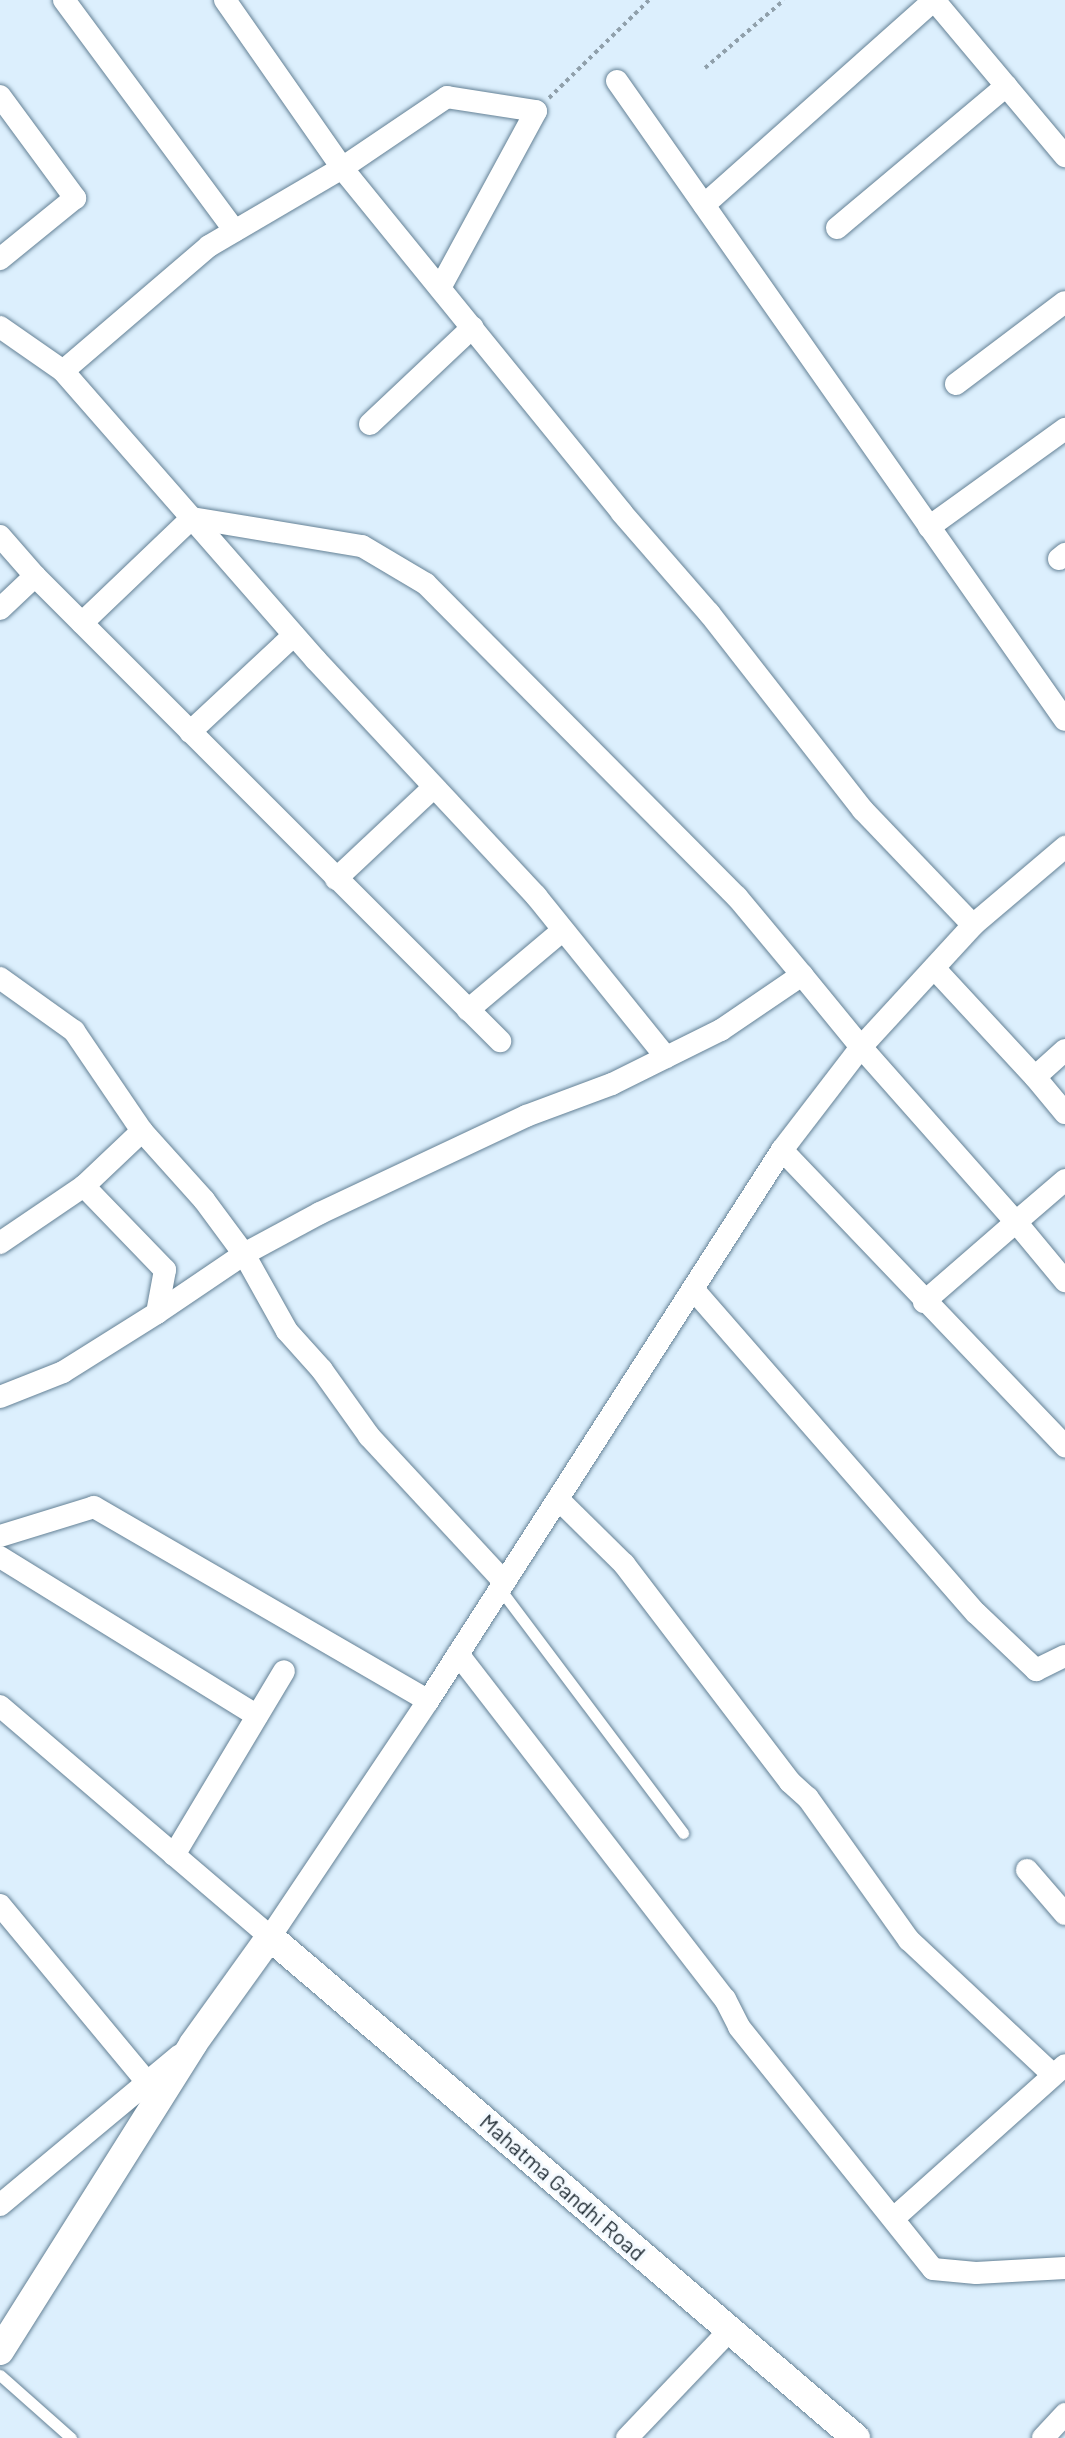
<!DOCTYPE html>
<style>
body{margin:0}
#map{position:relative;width:1065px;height:2438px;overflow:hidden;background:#dceffd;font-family:Barlow,sans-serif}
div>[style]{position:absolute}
.path>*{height:4px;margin-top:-2px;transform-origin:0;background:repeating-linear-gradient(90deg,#90a0ab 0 4px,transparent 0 8px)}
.roads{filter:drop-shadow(0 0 2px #648195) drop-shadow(0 0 2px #648195)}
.service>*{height:11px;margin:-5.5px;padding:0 5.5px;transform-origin:5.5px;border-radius:5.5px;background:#fff}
.minor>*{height:22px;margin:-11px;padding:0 11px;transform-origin:11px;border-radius:11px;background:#fff}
.tertiary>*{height:28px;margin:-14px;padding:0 14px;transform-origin:14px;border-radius:14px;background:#fff}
span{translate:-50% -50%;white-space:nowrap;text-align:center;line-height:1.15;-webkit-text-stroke:6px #f4faff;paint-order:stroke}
.street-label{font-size:22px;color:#1f2b33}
</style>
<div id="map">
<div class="path">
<div style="left:705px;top:68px;width:104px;rotate:-40.7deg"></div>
<div style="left:549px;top:98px;width:140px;rotate:-44.4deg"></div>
</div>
<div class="roads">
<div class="service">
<div style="left:500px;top:1589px;width:305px;rotate:53.1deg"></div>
<div style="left:0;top:2375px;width:95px;rotate:41.6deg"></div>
</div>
<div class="minor">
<div style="left:64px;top:0;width:287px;rotate:53.5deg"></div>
<div style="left:225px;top:0;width:205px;rotate:55.1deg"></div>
<div style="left:342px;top:168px;width:444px;rotate:50.9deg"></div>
<div style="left:622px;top:513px;width:133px;rotate:49deg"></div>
<div style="left:709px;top:613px;width:250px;rotate:52deg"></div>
<div style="left:863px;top:810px;width:159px;rotate:46.3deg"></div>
<div style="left:934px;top:0;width:204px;rotate:50deg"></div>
<div style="left:617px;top:81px;width:780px;rotate:54.97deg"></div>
<div style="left:0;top:96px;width:127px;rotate:53.7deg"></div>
<div style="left:75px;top:198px;width:97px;rotate:140.9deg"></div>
<div style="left:704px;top:205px;width:308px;rotate:-41.7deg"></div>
<div style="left:837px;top:228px;width:221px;rotate:-40deg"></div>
<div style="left:440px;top:288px;width:201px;rotate:-61.5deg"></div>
<div style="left:536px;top:111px;width:90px;rotate:-171.1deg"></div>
<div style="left:447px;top:97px;width:127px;rotate:145.9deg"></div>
<div style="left:342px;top:168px;width:154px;rotate:149.6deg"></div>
<div style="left:209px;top:246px;width:192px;rotate:139.4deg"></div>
<div style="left:63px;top:371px;width:384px;rotate:48.8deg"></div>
<div style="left:316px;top:660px;width:323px;rotate:47deg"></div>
<div style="left:536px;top:896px;width:207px;rotate:51.1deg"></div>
<div style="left:0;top:327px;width:77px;rotate:34.9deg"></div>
<div style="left:956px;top:384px;width:136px;rotate:-37deg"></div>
<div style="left:370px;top:424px;width:141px;rotate:-43.3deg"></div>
<div style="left:929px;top:527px;width:168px;rotate:-35.8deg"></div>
<div style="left:0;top:536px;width:53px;rotate:48.8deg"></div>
<div style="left:35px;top:576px;width:48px;rotate:136.7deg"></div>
<div style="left:1059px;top:559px;width:8px;rotate:-40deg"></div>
<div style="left:35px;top:576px;width:658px;rotate:45deg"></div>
<div style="left:82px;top:623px;width:152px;rotate:-43.7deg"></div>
<div style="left:192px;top:518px;width:172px;rotate:9.4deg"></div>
<div style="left:362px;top:546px;width:74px;rotate:30.7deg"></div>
<div style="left:426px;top:584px;width:441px;rotate:45.2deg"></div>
<div style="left:737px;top:897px;width:102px;rotate:50.2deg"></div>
<div style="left:190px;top:732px;width:142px;rotate:-43deg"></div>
<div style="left:336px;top:879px;width:134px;rotate:-43.2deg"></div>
<div style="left:934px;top:968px;width:149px;rotate:47.2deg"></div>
<div style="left:0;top:978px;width:91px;rotate:35.6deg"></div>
<div style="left:74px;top:1031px;width:121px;rotate:55.8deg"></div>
<div style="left:468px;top:1010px;width:124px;rotate:-40.1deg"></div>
<div style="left:1065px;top:1050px;width:40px;rotate:138deg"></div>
<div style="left:1035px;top:1077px;width:47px;rotate:50.2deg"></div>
<div style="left:782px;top:1150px;width:410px;rotate:46.3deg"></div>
<div style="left:1065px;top:1180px;width:65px;rotate:139.4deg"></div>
<div style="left:1016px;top:1222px;width:77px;rotate:50.3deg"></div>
<div style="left:0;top:1243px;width:102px;rotate:-34.2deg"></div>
<div style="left:693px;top:1289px;width:430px;rotate:48.9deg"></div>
<div style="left:976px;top:1613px;width:83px;rotate:43.5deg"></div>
<div style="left:1036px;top:1670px;width:32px;rotate:-26deg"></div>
<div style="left:157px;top:1313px;width:105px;rotate:-34.1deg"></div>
<div style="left:244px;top:1254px;width:88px;rotate:60.8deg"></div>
<div style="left:287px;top:1331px;width:52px;rotate:48.1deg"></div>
<div style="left:322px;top:1370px;width:81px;rotate:54.5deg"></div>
<div style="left:369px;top:1436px;width:199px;rotate:47.2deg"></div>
<div style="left:0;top:1397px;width:68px;rotate:-21.6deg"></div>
<div style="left:63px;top:1372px;width:111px;rotate:-32.1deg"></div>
<div style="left:157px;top:1313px;width:44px;rotate:-79.5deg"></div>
<div style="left:165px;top:1270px;width:117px;rotate:-134deg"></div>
<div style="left:84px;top:1186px;width:80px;rotate:-43.5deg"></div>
<div style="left:142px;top:1131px;width:93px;rotate:48.1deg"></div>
<div style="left:204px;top:1200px;width:67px;rotate:53.5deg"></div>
<div style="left:244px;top:1254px;width:86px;rotate:-28.3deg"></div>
<div style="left:320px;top:1213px;width:228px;rotate:-25.2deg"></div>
<div style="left:526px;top:1116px;width:92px;rotate:-20.4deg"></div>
<div style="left:612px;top:1084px;width:122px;rotate:-26.4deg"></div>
<div style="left:721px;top:1030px;width:98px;rotate:-34.2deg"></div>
<div style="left:802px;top:975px;width:93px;rotate:50.7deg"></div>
<div style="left:861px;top:1047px;width:234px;rotate:48.5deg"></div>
<div style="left:1016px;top:1222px;width:122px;rotate:139deg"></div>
<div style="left:558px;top:1499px;width:93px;rotate:44.6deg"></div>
<div style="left:624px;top:1564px;width:274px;rotate:52.7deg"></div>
<div style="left:790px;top:1782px;width:24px;rotate:42deg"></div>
<div style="left:808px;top:1798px;width:174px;rotate:54.6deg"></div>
<div style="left:909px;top:1940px;width:196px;rotate:43.1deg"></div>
<div style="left:0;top:1536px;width:98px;rotate:-17.1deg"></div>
<div style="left:94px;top:1507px;width:386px;rotate:30.1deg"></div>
<div style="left:0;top:1557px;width:302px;rotate:31.7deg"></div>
<div style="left:458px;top:1654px;width:436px;rotate:52.3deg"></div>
<div style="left:725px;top:1999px;width:31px;rotate:63deg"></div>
<div style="left:739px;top:2027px;width:310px;rotate:51.3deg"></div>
<div style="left:933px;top:2269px;width:43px;rotate:5.3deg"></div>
<div style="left:976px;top:2273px;width:89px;rotate:-3.2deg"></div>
<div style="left:0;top:1706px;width:355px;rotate:40.5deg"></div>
<div style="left:270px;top:1937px;width:284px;rotate:-56.2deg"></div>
<div style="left:428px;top:1701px;width:655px;rotate:-57.28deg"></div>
<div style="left:782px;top:1150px;width:130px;rotate:-52.5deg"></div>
<div style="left:861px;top:1047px;width:166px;rotate:-47.4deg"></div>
<div style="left:973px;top:925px;width:121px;rotate:-40.3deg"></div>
<div style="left:174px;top:1855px;width:214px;rotate:-59.1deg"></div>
<div style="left:1027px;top:1870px;width:58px;rotate:49.2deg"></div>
<div style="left:0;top:1905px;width:230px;rotate:50.3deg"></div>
<div style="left:0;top:2205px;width:234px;rotate:-39.8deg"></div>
<div style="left:894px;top:2218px;width:229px;rotate:-41.8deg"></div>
<div style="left:627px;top:2438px;width:149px;rotate:-46.4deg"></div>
<div style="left:1043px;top:2438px;width:33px;rotate:-47deg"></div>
</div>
<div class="tertiary">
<div style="left:0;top:2351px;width:363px;rotate:-57.8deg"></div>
<div style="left:193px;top:2044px;width:132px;rotate:-54.3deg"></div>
<div style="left:270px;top:1937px;width:771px;rotate:40.53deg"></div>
</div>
</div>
<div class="street-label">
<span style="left:563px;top:2187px;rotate:41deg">Mahatma Gandhi Road</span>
</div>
</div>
